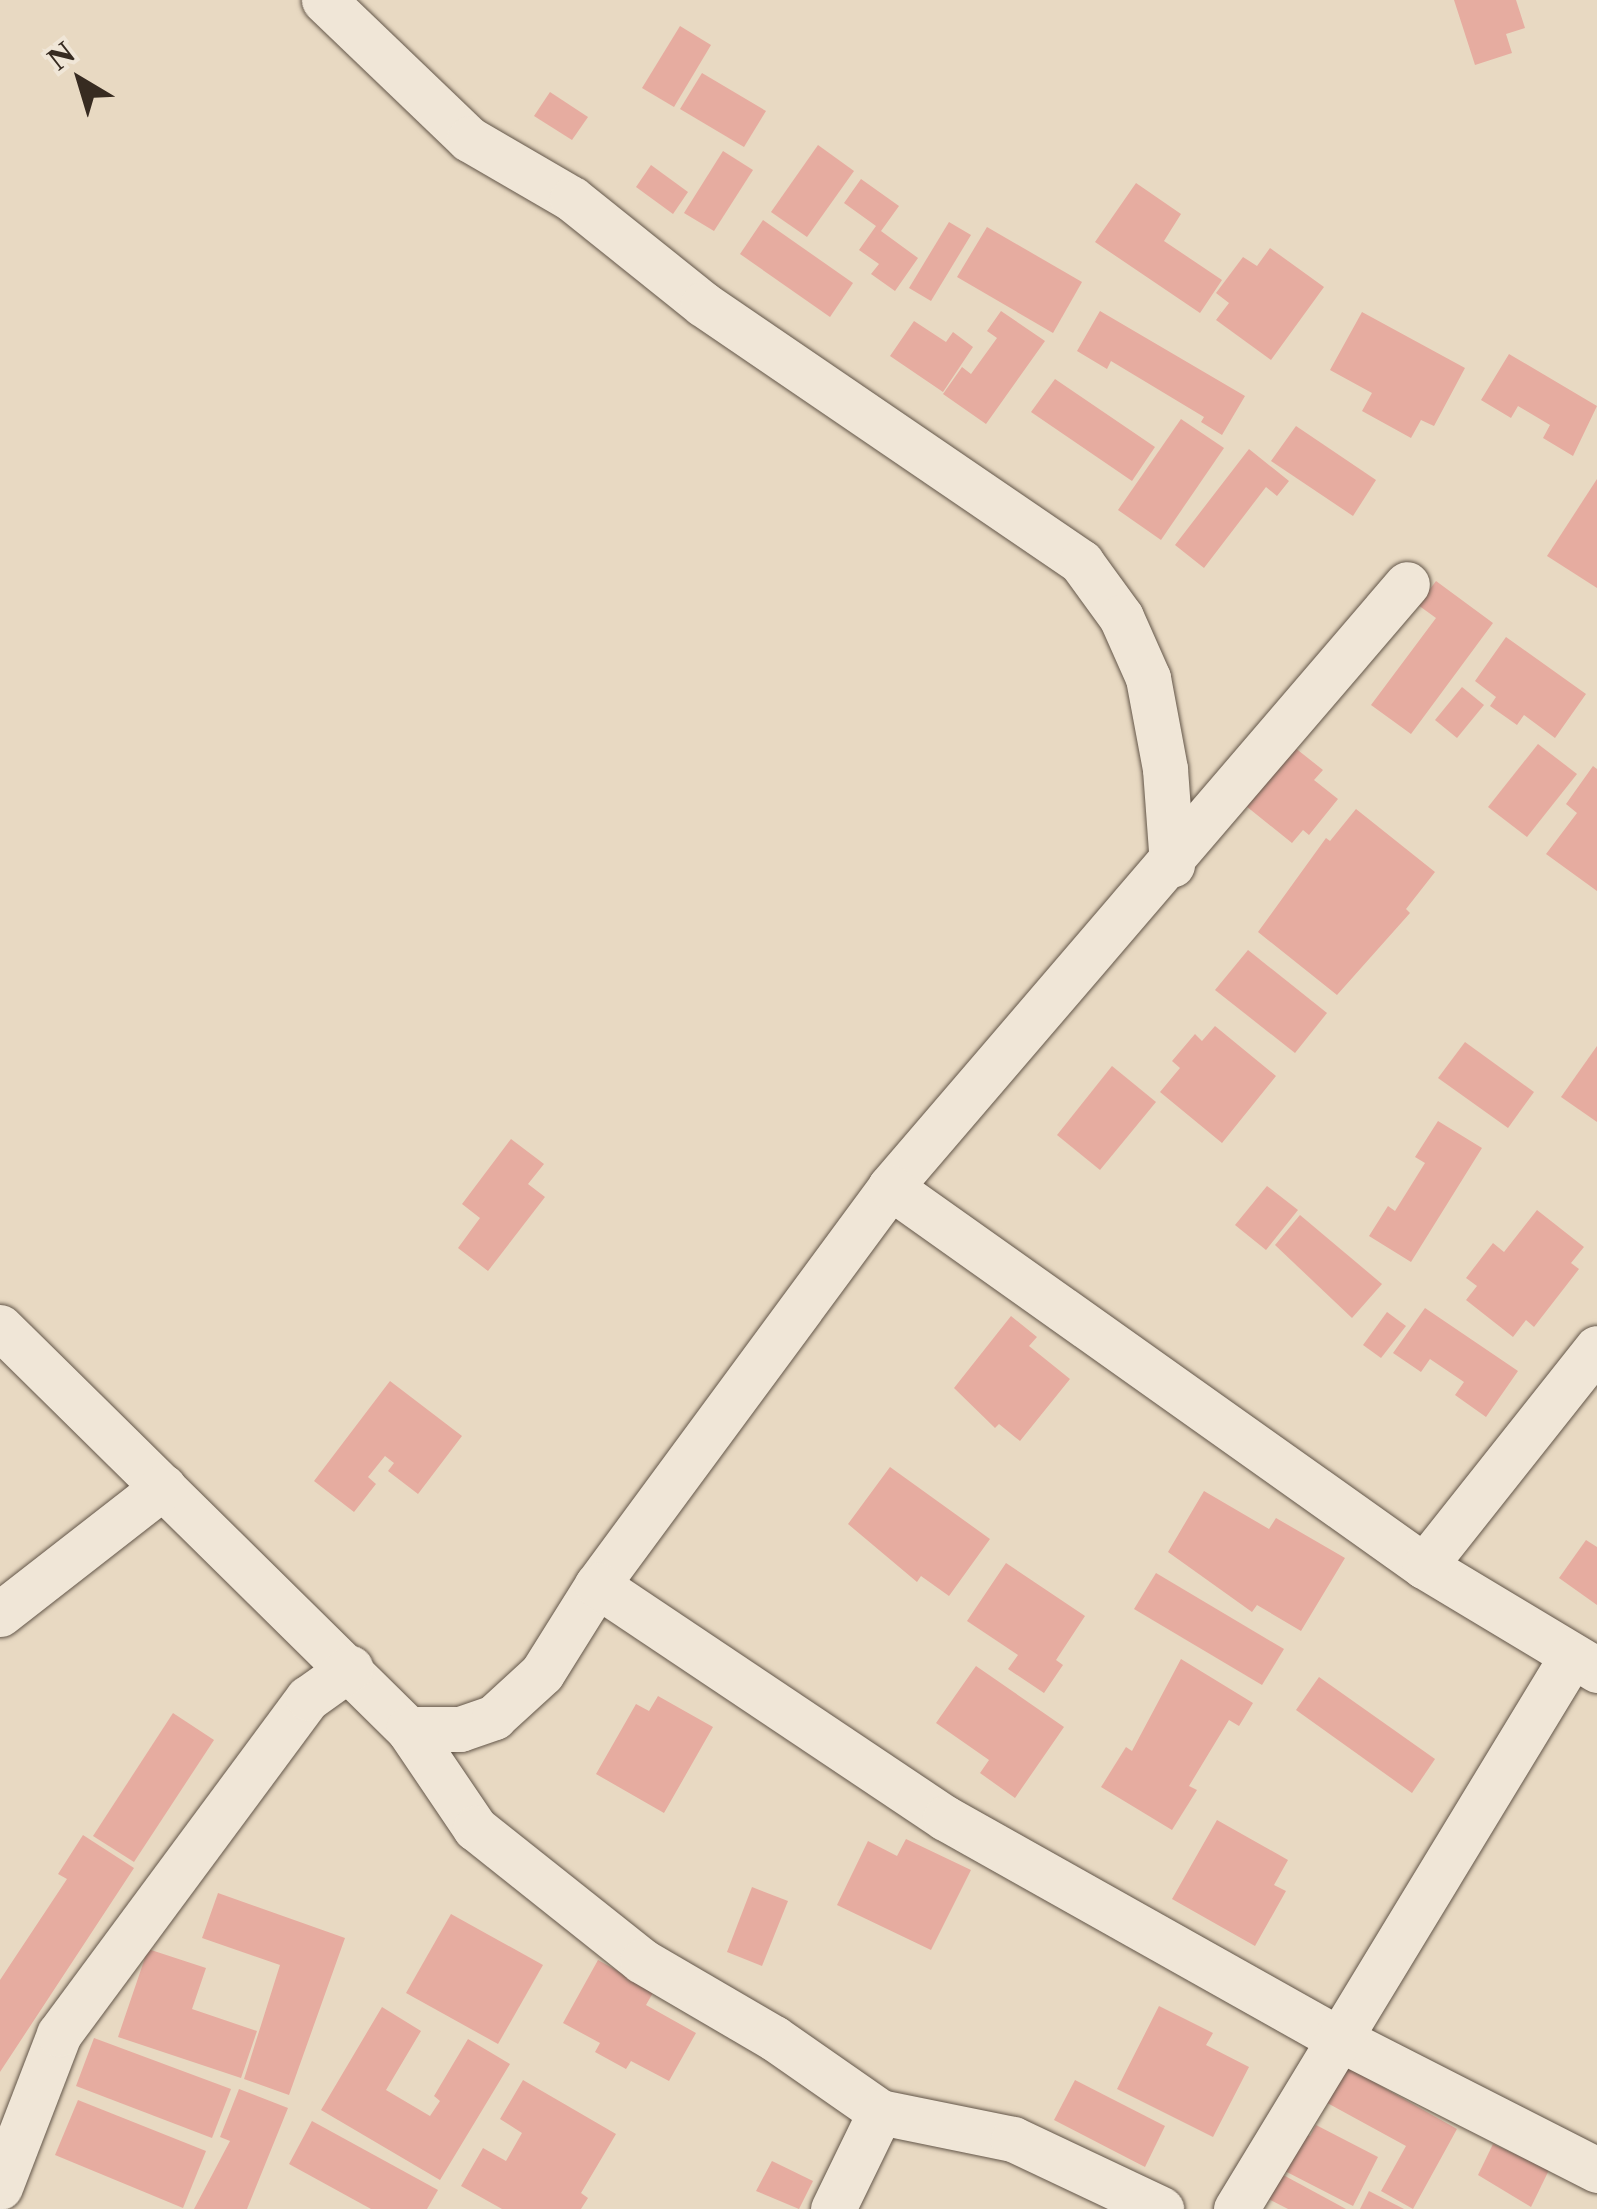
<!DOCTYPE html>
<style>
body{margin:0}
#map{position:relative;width:1597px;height:2209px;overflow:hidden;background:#e8d9c2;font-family:"Libre Caslon Text",serif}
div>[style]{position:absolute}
.building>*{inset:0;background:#e6aca0}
.roads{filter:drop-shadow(0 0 2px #635649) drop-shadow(0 0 2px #635649)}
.minor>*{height:45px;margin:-22.5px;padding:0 22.5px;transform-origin:22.5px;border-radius:22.5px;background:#f0e6d7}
span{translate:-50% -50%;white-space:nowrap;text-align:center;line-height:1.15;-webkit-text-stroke:10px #f0e6d7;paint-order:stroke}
.north{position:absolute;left:30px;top:30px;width:100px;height:100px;-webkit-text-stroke:8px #f0e6d7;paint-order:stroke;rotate:322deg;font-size:28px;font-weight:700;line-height:40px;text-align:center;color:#372b21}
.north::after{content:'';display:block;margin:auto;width:35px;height:45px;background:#372b21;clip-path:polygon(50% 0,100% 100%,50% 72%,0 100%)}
</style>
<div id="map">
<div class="building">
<div style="clip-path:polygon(1454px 0,1516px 0,1525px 28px,1506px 34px,1512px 53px,1475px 65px)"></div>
<div style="clip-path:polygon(680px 26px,711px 45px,674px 107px,642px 88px)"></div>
<div style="clip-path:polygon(702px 73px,766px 111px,744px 147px,680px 109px)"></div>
<div style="clip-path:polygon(550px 92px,588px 117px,572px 140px,534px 116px)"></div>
<div style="clip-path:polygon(818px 145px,854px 171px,807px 237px,771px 212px)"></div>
<div style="clip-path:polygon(723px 151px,753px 170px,714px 231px,684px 213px)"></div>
<div style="clip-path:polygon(651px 165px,688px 192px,673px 214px,636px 187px)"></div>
<div style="clip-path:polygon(861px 179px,899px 206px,881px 231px,918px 258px,895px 291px,871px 274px,879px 264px,859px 250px,876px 226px,844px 203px)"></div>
<div style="clip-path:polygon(1136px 183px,1181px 214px,1164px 241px,1222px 280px,1200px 313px,1095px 242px)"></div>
<div style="clip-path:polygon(763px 220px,853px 283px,830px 317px,740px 254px)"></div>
<div style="clip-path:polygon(949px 222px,971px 235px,931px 301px,909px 288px)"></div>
<div style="clip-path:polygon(987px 227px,1082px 282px,1053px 333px,957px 277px)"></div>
<div style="clip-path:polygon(1270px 248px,1324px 287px,1271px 360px,1216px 320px,1229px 303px,1216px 293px,1243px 257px,1257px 266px)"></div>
<div style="clip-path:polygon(1001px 311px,1045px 341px,986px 424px,943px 394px,962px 367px,971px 374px,997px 338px,987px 331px)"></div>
<div style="clip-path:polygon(1100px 311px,1245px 396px,1222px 435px,1201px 422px,1204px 417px,1111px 361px,1107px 369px,1077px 351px)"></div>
<div style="clip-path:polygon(1362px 312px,1465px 368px,1434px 426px,1421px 420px,1411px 438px,1362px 411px,1372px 393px,1330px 370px)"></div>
<div style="clip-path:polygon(914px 321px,946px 342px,953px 332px,973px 347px,943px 392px,890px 356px)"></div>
<div style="clip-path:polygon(1509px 354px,1597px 406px,1573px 456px,1543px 438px,1550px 425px,1518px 406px,1511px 418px,1481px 400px)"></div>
<div style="clip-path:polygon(1055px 379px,1155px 447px,1132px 481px,1031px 412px)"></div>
<div style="clip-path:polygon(1181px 419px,1224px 448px,1161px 540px,1118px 510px)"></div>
<div style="clip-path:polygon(1296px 426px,1376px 480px,1353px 516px,1271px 461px)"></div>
<div style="clip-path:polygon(1249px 449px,1289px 481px,1277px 496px,1266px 487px,1204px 568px,1175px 545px)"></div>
<div style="clip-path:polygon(1597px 479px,1597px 588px,1547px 556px)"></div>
<div style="clip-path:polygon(1436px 581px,1493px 623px,1411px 734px,1371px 705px,1436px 618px,1418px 605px)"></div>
<div style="clip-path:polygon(1506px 637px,1586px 694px,1555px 738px,1524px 715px,1517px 725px,1490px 706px,1496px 697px,1475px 681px)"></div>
<div style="clip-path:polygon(1462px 687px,1484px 705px,1457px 738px,1435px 720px)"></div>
<div style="clip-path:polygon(1538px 744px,1577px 774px,1527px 837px,1488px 807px)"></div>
<div style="clip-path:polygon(1294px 747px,1323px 770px,1314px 780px,1338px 799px,1309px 835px,1303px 830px,1292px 843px,1246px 806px)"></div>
<div style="clip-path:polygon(1593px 766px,1597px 769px,1597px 891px,1546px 854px,1577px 813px,1566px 804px)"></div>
<div style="clip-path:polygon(1356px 809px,1435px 872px,1406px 909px,1410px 913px,1337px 995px,1258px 932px,1326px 838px,1330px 841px)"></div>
<div style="clip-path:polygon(1248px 950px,1327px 1013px,1295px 1053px,1215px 990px)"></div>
<div style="clip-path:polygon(1215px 1026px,1276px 1076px,1222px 1143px,1160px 1092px,1180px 1068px,1172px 1061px,1195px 1034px,1202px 1041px)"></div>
<div style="clip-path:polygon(1465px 1042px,1534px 1092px,1508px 1128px,1438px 1078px)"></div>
<div style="clip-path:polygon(1597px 1046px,1597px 1122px,1561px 1097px)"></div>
<div style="clip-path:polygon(1112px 1066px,1156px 1102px,1100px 1170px,1057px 1135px)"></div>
<div style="clip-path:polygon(1438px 1121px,1482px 1148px,1411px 1262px,1369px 1236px,1388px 1206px,1395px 1211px,1425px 1163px,1415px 1157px)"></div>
<div style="clip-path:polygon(511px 1139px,544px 1164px,528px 1184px,545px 1197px,488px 1271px,458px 1248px,480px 1218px,462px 1204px)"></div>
<div style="clip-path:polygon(1267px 1186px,1298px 1210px,1266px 1250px,1235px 1225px)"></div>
<div style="clip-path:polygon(1537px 1210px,1584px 1247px,1571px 1263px,1579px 1269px,1534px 1327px,1526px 1320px,1513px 1337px,1466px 1300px,1477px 1286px,1466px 1278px,1493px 1243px,1504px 1252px)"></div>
<div style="clip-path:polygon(1300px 1215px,1382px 1284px,1352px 1318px,1275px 1245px)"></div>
<div style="clip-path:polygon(1425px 1308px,1518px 1371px,1486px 1417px,1455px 1395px,1464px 1382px,1430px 1359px,1421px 1372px,1393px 1353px)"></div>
<div style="clip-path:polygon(1387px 1312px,1406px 1326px,1381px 1358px,1363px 1345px)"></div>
<div style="clip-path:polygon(1011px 1316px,1037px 1337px,1029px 1346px,1070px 1379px,1020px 1441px,999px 1424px,995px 1428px,954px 1388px)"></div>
<div style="clip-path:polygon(390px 1381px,462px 1436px,418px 1494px,388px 1471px,394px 1463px,385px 1456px,368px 1477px,376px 1484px,354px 1512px,314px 1481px)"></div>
<div style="clip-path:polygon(890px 1467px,990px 1539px,949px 1596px,921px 1576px,917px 1582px,848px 1524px)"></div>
<div style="clip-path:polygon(1204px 1491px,1269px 1529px,1276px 1518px,1345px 1558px,1301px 1631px,1257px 1605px,1252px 1612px,1168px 1552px)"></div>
<div style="clip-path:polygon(1586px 1540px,1597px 1547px,1597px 1605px,1559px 1578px)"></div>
<div style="clip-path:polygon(1006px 1563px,1085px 1616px,1056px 1660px,1063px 1665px,1044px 1693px,1008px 1669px,1018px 1655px,967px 1621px)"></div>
<div style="clip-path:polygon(1156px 1573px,1284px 1649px,1262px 1685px,1134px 1609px)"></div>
<div style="clip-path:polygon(1181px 1659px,1253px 1703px,1239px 1726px,1229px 1720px,1189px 1786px,1197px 1790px,1172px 1830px,1101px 1787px,1126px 1747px,1132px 1751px)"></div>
<div style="clip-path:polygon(976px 1666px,1064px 1727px,1015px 1798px,980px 1773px,989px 1760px,936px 1723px)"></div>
<div style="clip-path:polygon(1319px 1677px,1435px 1759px,1412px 1793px,1296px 1710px)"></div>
<div style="clip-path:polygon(658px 1696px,713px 1727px,664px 1813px,596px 1774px,636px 1704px,649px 1711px)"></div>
<div style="clip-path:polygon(173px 1713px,214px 1740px,134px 1862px,93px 1836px)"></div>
<div style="clip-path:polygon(1217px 1820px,1288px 1860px,1274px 1885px,1286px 1891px,1255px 1946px,1172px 1899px)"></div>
<div style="clip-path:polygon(83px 1835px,134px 1868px,0 2072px,0 1980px,67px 1879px,58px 1874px)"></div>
<div style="clip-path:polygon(906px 1839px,971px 1870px,931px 1950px,837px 1905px,868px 1841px,897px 1856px)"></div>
<div style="clip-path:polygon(752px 1887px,788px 1901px,762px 1966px,727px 1952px)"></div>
<div style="clip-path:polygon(218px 1893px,345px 1938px,289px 2095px,244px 2079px,280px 1965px,202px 1938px)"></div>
<div style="clip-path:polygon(451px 1914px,543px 1965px,498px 2044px,406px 1993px)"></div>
<div style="clip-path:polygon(148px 1949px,206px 1968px,192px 2009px,257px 2031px,241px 2078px,118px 2037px)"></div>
<div style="clip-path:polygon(598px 1960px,654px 1991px,646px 2005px,696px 2033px,669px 2081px,631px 2061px,626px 2069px,595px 2052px,600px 2043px,563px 2023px)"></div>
<div style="clip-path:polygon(1159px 2006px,1213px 2033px,1206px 2045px,1249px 2067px,1213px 2137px,1117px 2089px)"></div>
<div style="clip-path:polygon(382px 2007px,421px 2031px,386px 2090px,430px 2116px,440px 2101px,434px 2096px,468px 2039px,510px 2064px,440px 2180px,321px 2110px)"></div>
<div style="clip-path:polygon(94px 2038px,231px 2089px,212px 2138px,76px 2086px)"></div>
<div style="clip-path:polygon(1340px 2063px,1457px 2129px,1413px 2209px,1381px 2191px,1406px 2146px,1320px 2099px)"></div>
<div style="clip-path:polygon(523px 2080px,616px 2134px,581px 2193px,588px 2198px,581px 2209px,502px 2209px,461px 2186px,483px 2148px,506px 2161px,522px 2133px,500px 2119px)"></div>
<div style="clip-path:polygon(1075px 2080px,1165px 2126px,1145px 2167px,1054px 2120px)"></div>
<div style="clip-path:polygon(239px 2089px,288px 2108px,247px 2209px,194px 2209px,230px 2141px,220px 2137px)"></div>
<div style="clip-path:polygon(78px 2100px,206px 2151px,183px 2208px,55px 2155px)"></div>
<div style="clip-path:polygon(312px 2121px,438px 2190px,427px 2209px,371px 2209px,289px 2164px)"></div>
<div style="clip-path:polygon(1316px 2125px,1378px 2157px,1353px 2206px,1279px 2168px,1298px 2131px,1310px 2136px)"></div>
<div style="clip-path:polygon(1493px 2144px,1549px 2170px,1531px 2207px,1478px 2175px)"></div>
<div style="clip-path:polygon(772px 2161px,813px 2181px,799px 2209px,756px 2191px)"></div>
<div style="clip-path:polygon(1274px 2170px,1346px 2209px,1288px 2209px,1261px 2195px)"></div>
<div style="clip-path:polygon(1369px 2191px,1404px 2209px,1360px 2209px)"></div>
</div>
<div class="roads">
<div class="minor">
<div style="left:324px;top:0;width:201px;rotate:43.8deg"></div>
<div style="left:469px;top:139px;width:119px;rotate:30.2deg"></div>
<div style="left:572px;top:199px;width:168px;rotate:38.7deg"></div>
<div style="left:703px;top:304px;width:458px;rotate:34.3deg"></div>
<div style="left:1081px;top:562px;width:68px;rotate:54deg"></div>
<div style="left:1121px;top:617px;width:67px;rotate:66.1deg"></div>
<div style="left:1148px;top:678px;width:93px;rotate:79.4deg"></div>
<div style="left:1165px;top:769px;width:96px;rotate:85.8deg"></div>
<div style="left:890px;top:1187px;width:794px;rotate:-49.39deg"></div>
<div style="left:0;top:1327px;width:573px;rotate:44.58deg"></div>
<div style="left:408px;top:1729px;width:52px"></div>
<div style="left:460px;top:1729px;width:36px;rotate:-19deg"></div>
<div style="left:494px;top:1717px;width:65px;rotate:-42.5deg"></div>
<div style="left:542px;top:1673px;width:104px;rotate:-58deg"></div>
<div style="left:597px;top:1585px;width:494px;rotate:-53.6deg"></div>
<div style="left:890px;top:1187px;width:655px;rotate:35.36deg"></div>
<div style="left:1424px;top:1566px;width:202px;rotate:31deg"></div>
<div style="left:1424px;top:1566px;width:278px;rotate:-51.6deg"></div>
<div style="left:597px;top:1585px;width:419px;rotate:33.8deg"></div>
<div style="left:945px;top:1818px;width:448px;rotate:29.3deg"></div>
<div style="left:1336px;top:2037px;width:293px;rotate:27deg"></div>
<div style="left:0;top:1614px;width:207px;rotate:-37.9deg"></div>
<div style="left:408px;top:1729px;width:120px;rotate:55.9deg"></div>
<div style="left:475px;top:1828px;width:213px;rotate:38.5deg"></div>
<div style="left:642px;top:1961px;width:153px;rotate:30.3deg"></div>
<div style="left:774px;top:2038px;width:129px;rotate:34.9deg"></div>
<div style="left:880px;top:2112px;width:136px;rotate:11.5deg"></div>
<div style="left:1013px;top:2139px;width:164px;rotate:25.3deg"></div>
<div style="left:0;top:2187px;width:164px;rotate:-68.9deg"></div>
<div style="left:59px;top:2034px;width:418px;rotate:-53.5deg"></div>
<div style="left:308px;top:1698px;width:52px;rotate:-35.5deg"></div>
<div style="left:833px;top:2209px;width:108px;rotate:-64.1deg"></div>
<div style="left:1236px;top:2209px;width:643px;rotate:-58.73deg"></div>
</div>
</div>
<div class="north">N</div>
</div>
